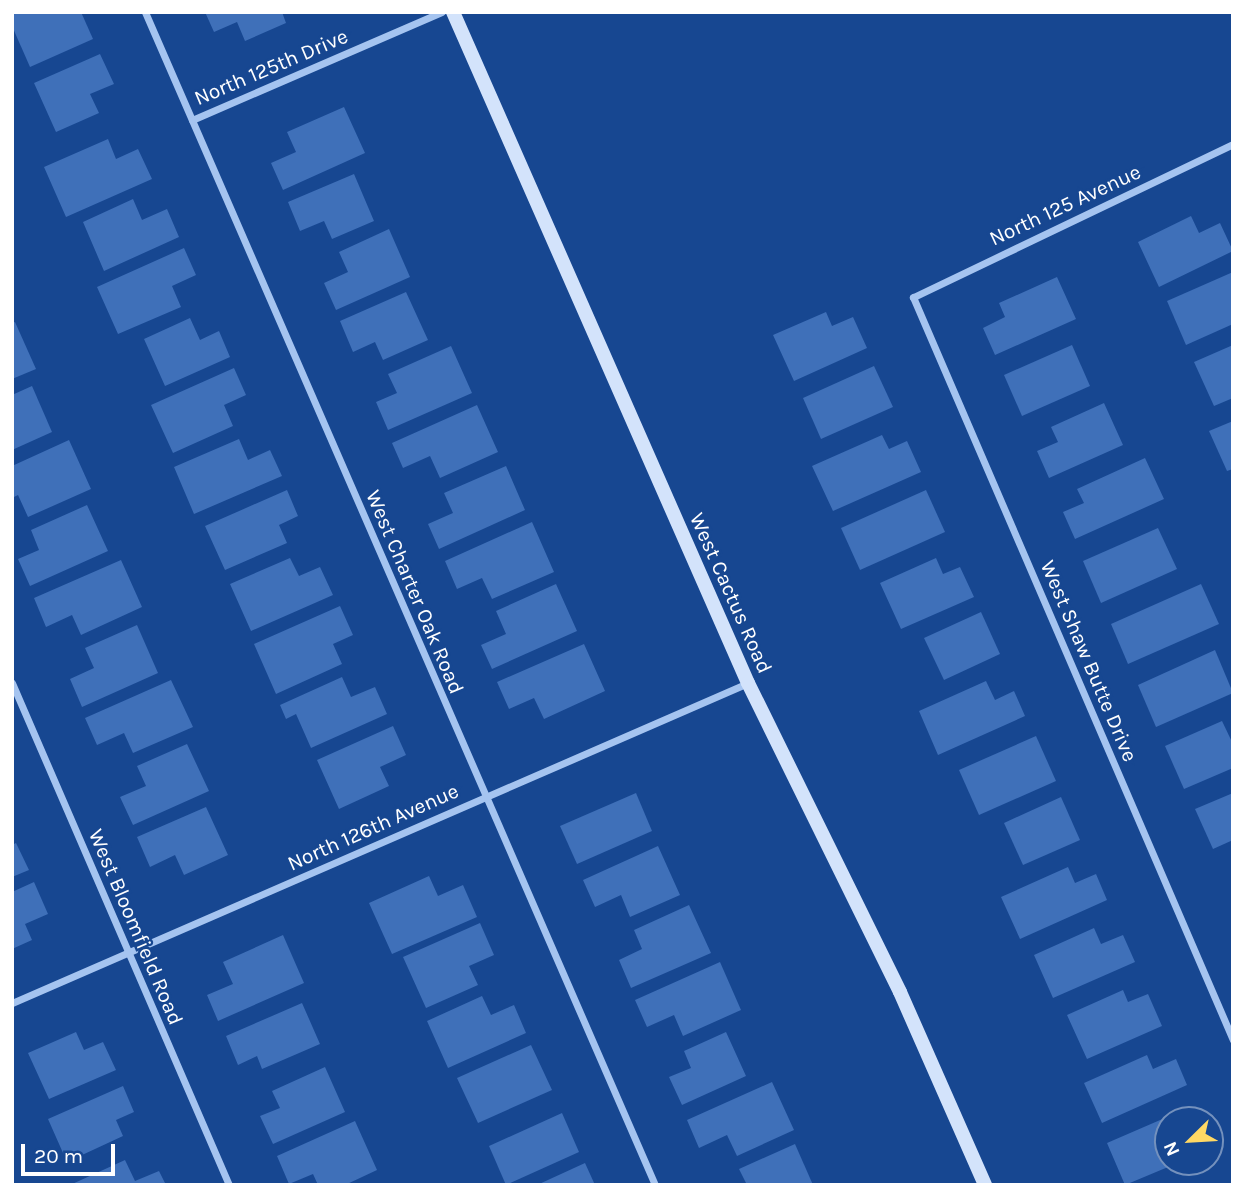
<!DOCTYPE html>
<style>
body{margin:0}
#map{position:relative;width:1245px;height:1197px;overflow:hidden;background:#174791;font-family:Karla,sans-serif}
div>[style]{position:absolute}
.building>*{inset:0;background:#3f70b9}
.street>*{height:7px;margin:-3.5px;padding:0 3.5px;transform-origin:3.5px;border-radius:3.5px;background:#a5c4f0}
.secondary>*{height:14px;margin:-7px;padding:0 7px;transform-origin:7px;border-radius:7px;background:#d3e3fb}
span{translate:-50% -50%;white-space:nowrap;text-align:center;line-height:1.15;-webkit-text-stroke:5px #174791;paint-order:stroke}
.street-label{font-size:21px;color:#fff}
.frame{position:absolute;inset:0;border:14px solid #fff;pointer-events:none}
.north{position:absolute;left:1154px;top:1106px;width:70px;height:70px;box-sizing:border-box;background:#174791;border:2px solid #7491bd;border-radius:50%;rotate:246deg;font-size:19px;font-weight:700;line-height:28px;text-align:center;color:#fff}
.north::after{content:'';display:block;margin:auto;width:24px;height:32px;background:#ffd864;clip-path:polygon(50% 0,100% 100%,50% 72%,0 100%)}
.scale{position:absolute;left:21px;top:1144px;width:94px;height:32px;box-sizing:border-box;border:4px solid #fff;border-top:0;padding-left:9px;font-size:21px;line-height:24px;white-space:nowrap;color:#fff;-webkit-text-stroke:5px #174791;paint-order:stroke}
</style>
<div id="map">
<div class="building">
<div style="clip-path:polygon(12px 12px,81px 12px,93px 39px,30px 67px,12px 26px)"></div>
<div style="clip-path:polygon(205px 12px,282px 12px,286px 23px,245px 41px,237px 22px,214px 32px)"></div>
<div style="clip-path:polygon(100px 54px,114px 84px,90px 94px,99px 113px,56px 132px,34px 83px)"></div>
<div style="clip-path:polygon(344px 107px,365px 153px,283px 190px,271px 163px,296px 152px,287px 132px)"></div>
<div style="clip-path:polygon(108px 139px,116px 159px,138px 149px,152px 179px,66px 217px,44px 167px)"></div>
<div style="clip-path:polygon(354px 174px,374px 221px,332px 239px,324px 221px,300px 231px,288px 202px)"></div>
<div style="clip-path:polygon(133px 199px,142px 220px,167px 209px,179px 237px,104px 271px,83px 222px)"></div>
<div style="clip-path:polygon(1191px 216px,1199px 233px,1220px 223px,1233px 251px,1159px 287px,1138px 242px)"></div>
<div style="clip-path:polygon(389px 229px,410px 277px,336px 310px,324px 283px,348px 272px,339px 252px)"></div>
<div style="clip-path:polygon(184px 248px,196px 275px,172px 286px,181px 307px,118px 334px,97px 287px)"></div>
<div style="clip-path:polygon(1233px 272px,1233px 324px,1186px 345px,1167px 301px)"></div>
<div style="clip-path:polygon(1057px 277px,1076px 319px,995px 355px,983px 328px,1005px 317px,999px 303px)"></div>
<div style="clip-path:polygon(406px 292px,428px 340px,383px 360px,375px 342px,353px 352px,340px 321px)"></div>
<div style="clip-path:polygon(826px 312px,832px 326px,853px 317px,867px 348px,794px 381px,773px 335px)"></div>
<div style="clip-path:polygon(190px 318px,200px 340px,219px 331px,230px 357px,165px 386px,144px 339px)"></div>
<div style="clip-path:polygon(15px 322px,36px 369px,12px 379px,12px 323px)"></div>
<div style="clip-path:polygon(1072px 345px,1090px 386px,1022px 416px,1004px 375px)"></div>
<div style="clip-path:polygon(1233px 345px,1233px 398px,1214px 406px,1194px 362px)"></div>
<div style="clip-path:polygon(451px 346px,472px 393px,388px 430px,376px 402px,397px 393px,388px 374px)"></div>
<div style="clip-path:polygon(874px 366px,893px 407px,821px 439px,803px 398px)"></div>
<div style="clip-path:polygon(234px 368px,246px 395px,224px 405px,233px 426px,173px 453px,151px 405px)"></div>
<div style="clip-path:polygon(32px 386px,52px 432px,12px 450px,12px 395px)"></div>
<div style="clip-path:polygon(1104px 403px,1123px 445px,1049px 478px,1037px 451px,1058px 442px,1051px 427px)"></div>
<div style="clip-path:polygon(477px 405px,498px 452px,440px 478px,430px 456px,403px 468px,392px 443px)"></div>
<div style="clip-path:polygon(1233px 421px,1233px 469px,1227px 471px,1209px 431px)"></div>
<div style="clip-path:polygon(882px 435px,889px 449px,907px 441px,921px 472px,833px 511px,812px 466px)"></div>
<div style="clip-path:polygon(239px 439px,248px 460px,270px 450px,282px 476px,194px 514px,174px 467px)"></div>
<div style="clip-path:polygon(69px 440px,91px 489px,28px 517px,18px 495px,12px 498px,12px 466px)"></div>
<div style="clip-path:polygon(1145px 458px,1164px 499px,1075px 539px,1063px 512px,1084px 503px,1077px 489px)"></div>
<div style="clip-path:polygon(506px 466px,525px 510px,439px 549px,428px 524px,453px 513px,444px 493px)"></div>
<div style="clip-path:polygon(287px 490px,298px 516px,279px 525px,287px 543px,225px 570px,205px 526px)"></div>
<div style="clip-path:polygon(926px 490px,945px 532px,860px 570px,841px 528px)"></div>
<div style="clip-path:polygon(87px 505px,108px 551px,30px 586px,18px 559px,39px 550px,31px 530px)"></div>
<div style="clip-path:polygon(532px 522px,554px 572px,492px 599px,482px 578px,457px 589px,445px 561px)"></div>
<div style="clip-path:polygon(1158px 528px,1177px 569px,1101px 603px,1083px 561px)"></div>
<div style="clip-path:polygon(290px 558px,299px 576px,320px 567px,333px 595px,251px 631px,230px 584px)"></div>
<div style="clip-path:polygon(936px 558px,943px 574px,960px 567px,974px 597px,901px 629px,880px 583px)"></div>
<div style="clip-path:polygon(121px 560px,142px 607px,81px 635px,72px 615px,46px 627px,34px 598px)"></div>
<div style="clip-path:polygon(556px 584px,577px 631px,492px 669px,481px 645px,506px 634px,496px 611px)"></div>
<div style="clip-path:polygon(1201px 584px,1219px 624px,1128px 664px,1111px 624px)"></div>
<div style="clip-path:polygon(340px 606px,353px 635px,333px 644px,342px 664px,276px 694px,254px 644px)"></div>
<div style="clip-path:polygon(981px 612px,1000px 654px,944px 680px,924px 638px)"></div>
<div style="clip-path:polygon(137px 625px,158px 673px,82px 707px,70px 679px,94px 668px,85px 648px)"></div>
<div style="clip-path:polygon(584px 644px,605px 691px,544px 719px,534px 698px,509px 709px,497px 682px)"></div>
<div style="clip-path:polygon(1215px 650px,1233px 693px,1156px 727px,1138px 685px)"></div>
<div style="clip-path:polygon(342px 677px,351px 697px,375px 687px,387px 714px,311px 748px,296px 714px,286px 719px,280px 705px)"></div>
<div style="clip-path:polygon(171px 680px,193px 727px,133px 753px,124px 733px,97px 745px,85px 718px)"></div>
<div style="clip-path:polygon(986px 681px,995px 700px,1014px 691px,1025px 716px,938px 755px,919px 711px)"></div>
<div style="clip-path:polygon(1222px 721px,1233px 744px,1233px 768px,1184px 789px,1165px 746px)"></div>
<div style="clip-path:polygon(393px 726px,406px 755px,380px 767px,389px 786px,339px 809px,317px 760px)"></div>
<div style="clip-path:polygon(1036px 736px,1056px 781px,979px 815px,959px 770px)"></div>
<div style="clip-path:polygon(187px 744px,209px 791px,133px 825px,120px 797px,146px 786px,137px 766px)"></div>
<div style="clip-path:polygon(636px 793px,652px 831px,577px 864px,560px 826px)"></div>
<div style="clip-path:polygon(1233px 793px,1233px 840px,1213px 849px,1195px 809px)"></div>
<div style="clip-path:polygon(1061px 797px,1080px 840px,1023px 865px,1004px 823px)"></div>
<div style="clip-path:polygon(206px 807px,228px 855px,184px 875px,175px 855px,150px 867px,137px 837px)"></div>
<div style="clip-path:polygon(16px 843px,29px 870px,12px 877px,12px 845px)"></div>
<div style="clip-path:polygon(658px 846px,680px 895px,630px 917px,621px 895px,595px 907px,583px 880px)"></div>
<div style="clip-path:polygon(1068px 867px,1075px 883px,1096px 874px,1107px 900px,1020px 939px,1001px 897px)"></div>
<div style="clip-path:polygon(429px 876px,438px 896px,463px 885px,477px 917px,392px 954px,369px 903px)"></div>
<div style="clip-path:polygon(34px 882px,48px 914px,25px 924px,32px 940px,12px 949px,12px 892px)"></div>
<div style="clip-path:polygon(689px 905px,711px 953px,631px 988px,619px 960px,642px 949px,634px 930px)"></div>
<div style="clip-path:polygon(480px 923px,494px 955px,469px 966px,478px 985px,426px 1008px,403px 957px)"></div>
<div style="clip-path:polygon(1094px 928px,1101px 944px,1123px 935px,1135px 962px,1053px 998px,1034px 955px)"></div>
<div style="clip-path:polygon(283px 935px,304px 983px,218px 1021px,207px 995px,233px 984px,223px 962px)"></div>
<div style="clip-path:polygon(720px 962px,741px 1010px,683px 1036px,674px 1015px,647px 1027px,635px 1000px)"></div>
<div style="clip-path:polygon(1123px 990px,1128px 1002px,1148px 994px,1162px 1026px,1087px 1059px,1067px 1015px)"></div>
<div style="clip-path:polygon(482px 996px,491px 1015px,514px 1005px,526px 1033px,448px 1068px,427px 1021px)"></div>
<div style="clip-path:polygon(302px 1003px,320px 1044px,262px 1069px,257px 1056px,238px 1065px,226px 1036px)"></div>
<div style="clip-path:polygon(76px 1032px,84px 1050px,103px 1042px,116px 1070px,49px 1099px,28px 1053px)"></div>
<div style="clip-path:polygon(726px 1032px,746px 1076px,682px 1105px,669px 1077px,691px 1068px,684px 1051px)"></div>
<div style="clip-path:polygon(531px 1045px,552px 1090px,478px 1123px,457px 1078px)"></div>
<div style="clip-path:polygon(1147px 1055px,1153px 1069px,1176px 1059px,1187px 1085px,1102px 1123px,1084px 1083px)"></div>
<div style="clip-path:polygon(325px 1067px,345px 1112px,273px 1144px,260px 1116px,280px 1108px,272px 1091px)"></div>
<div style="clip-path:polygon(772px 1082px,794px 1130px,737px 1156px,727px 1135px,699px 1148px,687px 1120px)"></div>
<div style="clip-path:polygon(123px 1086px,134px 1112px,116px 1120px,123px 1136px,67px 1162px,48px 1119px)"></div>
<div style="clip-path:polygon(562px 1113px,579px 1152px,506px 1185px,489px 1146px)"></div>
<div style="clip-path:polygon(1174px 1114px,1177px 1120px,1168px 1120px,1168px 1162px,1180px 1162px,1125px 1185px,1107px 1143px)"></div>
<div style="clip-path:polygon(355px 1121px,377px 1170px,345px 1185px,318px 1185px,313px 1174px,289px 1184px,277px 1156px)"></div>
<div style="clip-path:polygon(795px 1144px,813px 1185px,747px 1185px,739px 1169px)"></div>
<div style="clip-path:polygon(125px 1160px,135px 1181px,159px 1171px,166px 1185px,70px 1185px)"></div>
<div style="clip-path:polygon(585px 1163px,595px 1185px,537px 1185px)"></div>
</div>
<div class="street">
<div style="left:145px;top:12px;width:1279px;rotate:66.5deg"></div>
<div style="left:192px;top:120px;width:272px;rotate:-23.4deg"></div>
<div style="left:1233px;top:144px;width:355px;rotate:154.4deg"></div>
<div style="left:913px;top:297px;width:809px;rotate:66.7deg"></div>
<div style="left:12px;top:683px;width:547px;rotate:66.62deg"></div>
<div style="left:12px;top:1003px;width:803px;rotate:-23.5deg"></div>
</div>
<div class="secondary">
<div style="left:453px;top:12px;width:733px;rotate:66.27deg"></div>
<div style="left:748px;top:683px;width:344px;rotate:63.8deg"></div>
<div style="left:900px;top:992px;width:211px;rotate:66.2deg"></div>
</div>
<div class="street-label">
<span style="left:271px;top:67px;rotate:-23deg">North 125th Drive</span>
<span style="left:1065px;top:205px;rotate:-25deg">North 125 Avenue</span>
<span style="left:415px;top:592px;rotate:67deg">West Charter Oak Road</span>
<span style="left:731px;top:593px;rotate:66deg">West Cactus Road</span>
<span style="left:1089px;top:661px;rotate:67deg">West Shaw Butte Drive</span>
<span style="left:373px;top:827px;rotate:-24deg">North 126th Avenue</span>
<span style="left:136px;top:927px;rotate:67deg">West Bloomfield Road</span>
</div>
<div class="frame"></div>
<div class="north">N</div>
<div class="scale">20 m</div>
</div>
